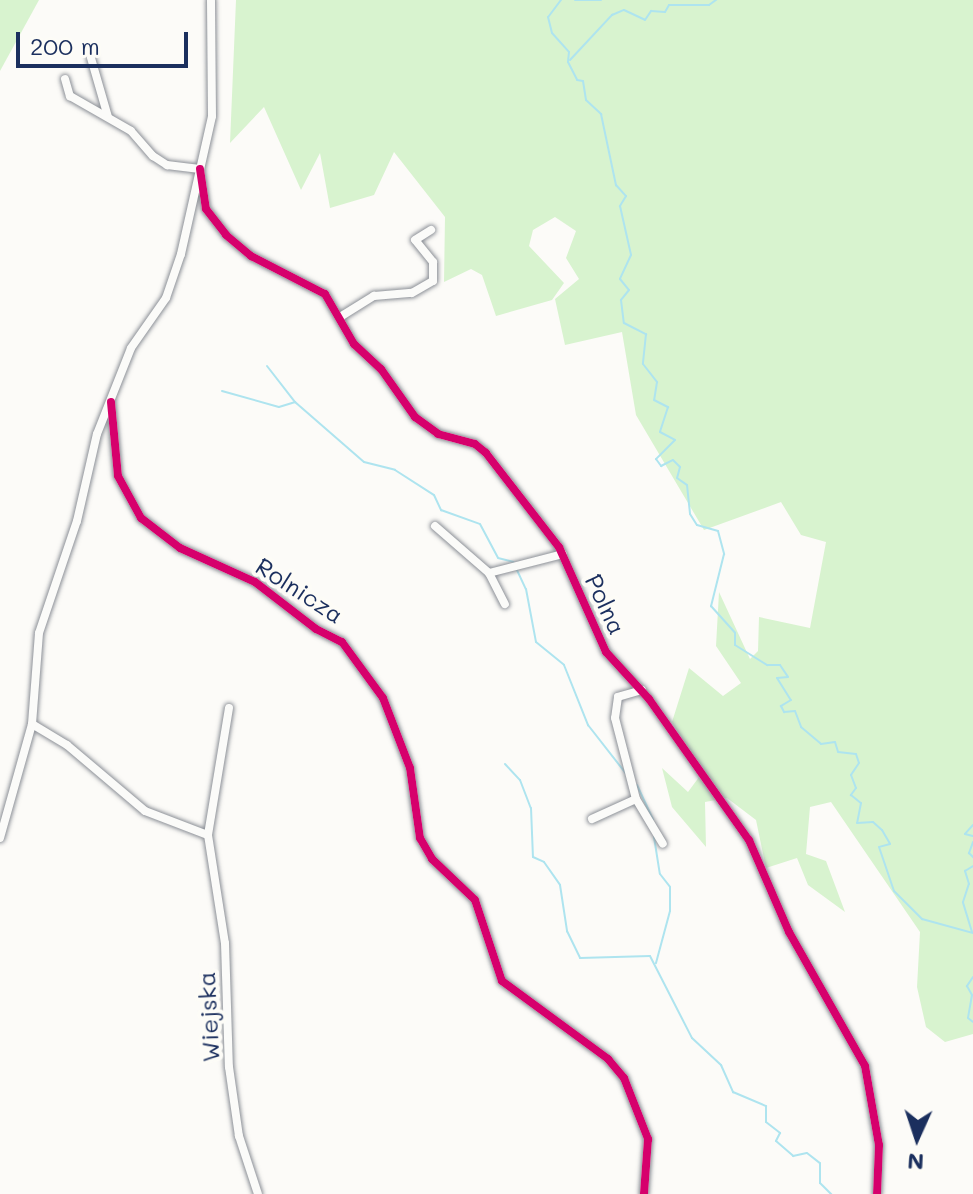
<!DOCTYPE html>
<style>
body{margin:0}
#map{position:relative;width:973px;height:1194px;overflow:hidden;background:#fcfbf8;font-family:Mali,sans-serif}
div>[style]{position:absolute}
.green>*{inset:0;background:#d8f3cf}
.stream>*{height:2px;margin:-1px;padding:0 1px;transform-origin:1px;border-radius:1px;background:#aee4ef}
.roads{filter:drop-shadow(0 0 2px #8c9097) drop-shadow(0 0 2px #8c9097)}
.minor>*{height:8px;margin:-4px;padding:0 4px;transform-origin:4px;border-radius:4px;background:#fbfbf9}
.cycleway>*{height:8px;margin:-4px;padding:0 4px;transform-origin:4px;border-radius:4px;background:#d6006c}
span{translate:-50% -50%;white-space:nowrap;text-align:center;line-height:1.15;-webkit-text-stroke:8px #fdfcf7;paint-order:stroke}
.street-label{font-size:24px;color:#1b2f5e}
.north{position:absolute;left:877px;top:1098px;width:80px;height:80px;-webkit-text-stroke:6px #fdfcf7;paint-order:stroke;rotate:183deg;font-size:22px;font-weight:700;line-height:32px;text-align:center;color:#1b2f5e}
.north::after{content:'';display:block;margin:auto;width:28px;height:36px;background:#1b2f5e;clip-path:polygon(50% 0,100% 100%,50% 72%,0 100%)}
.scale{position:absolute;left:16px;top:32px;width:172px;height:36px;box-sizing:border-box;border:4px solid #1b2f5e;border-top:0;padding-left:10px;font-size:24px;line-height:28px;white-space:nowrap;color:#1b2f5e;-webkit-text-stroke:6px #fdfcf7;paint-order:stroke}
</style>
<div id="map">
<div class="green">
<div style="clip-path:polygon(0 0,39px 0,0 71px)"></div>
<div style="clip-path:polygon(236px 0,973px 0,973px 1034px,945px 1042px,926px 1027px,917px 987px,920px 932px,831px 802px,810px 807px,806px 854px,826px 861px,845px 912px,808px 885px,797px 858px,766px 868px,756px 820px,727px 798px,705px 802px,706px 847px,672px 807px,662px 768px,688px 792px,702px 773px,672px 722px,689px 668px,723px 696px,741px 683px,716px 646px,719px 592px,750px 659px,758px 651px,759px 617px,810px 628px,826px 542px,801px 535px,781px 502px,704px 530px,636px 415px,622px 332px,565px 345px,555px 299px,579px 279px,566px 258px,576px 231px,555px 217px,533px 230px,529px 246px,564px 283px,552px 300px,496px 316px,482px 275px,471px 269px,444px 282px,445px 217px,394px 152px,374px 195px,330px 208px,320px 153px,301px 190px,264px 107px,230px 143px)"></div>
</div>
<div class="stream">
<div style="left:561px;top:0;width:21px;rotate:127deg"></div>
<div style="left:548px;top:17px;width:16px;rotate:76deg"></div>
<div style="left:552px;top:33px;width:25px;rotate:48deg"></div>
<div style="left:569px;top:52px;width:10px;rotate:96deg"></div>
<div style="left:568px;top:62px;width:20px;rotate:63deg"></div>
<div style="left:577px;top:80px;width:6px;rotate:9deg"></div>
<div style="left:583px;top:81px;width:19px;rotate:81deg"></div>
<div style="left:586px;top:100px;width:21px;rotate:43deg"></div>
<div style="left:601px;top:114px;width:73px;rotate:78.1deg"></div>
<div style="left:616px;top:185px;width:15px;rotate:48deg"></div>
<div style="left:626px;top:196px;width:12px;rotate:121deg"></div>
<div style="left:620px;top:206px;width:50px;rotate:77.3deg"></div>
<div style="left:631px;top:255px;width:26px;rotate:115deg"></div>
<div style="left:620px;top:279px;width:14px;rotate:51deg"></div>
<div style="left:629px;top:290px;width:13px;rotate:129deg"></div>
<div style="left:621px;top:300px;width:23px;rotate:83deg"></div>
<div style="left:624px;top:323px;width:25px;rotate:27deg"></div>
<div style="left:646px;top:334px;width:30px;rotate:96deg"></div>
<div style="left:643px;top:364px;width:23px;rotate:52deg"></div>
<div style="left:657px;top:382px;width:18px;rotate:99deg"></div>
<div style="left:654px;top:400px;width:16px;rotate:27deg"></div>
<div style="left:668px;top:407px;width:26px;rotate:108deg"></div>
<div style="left:660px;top:432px;width:17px;rotate:28deg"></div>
<div style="left:675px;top:440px;width:27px;rotate:135deg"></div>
<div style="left:656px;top:459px;width:9px;rotate:54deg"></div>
<div style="left:661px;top:466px;width:13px;rotate:-27deg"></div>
<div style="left:673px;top:460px;width:10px;rotate:45deg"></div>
<div style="left:680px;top:467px;width:11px;rotate:105deg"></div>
<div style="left:677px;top:478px;width:12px;rotate:35deg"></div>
<div style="left:687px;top:485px;width:29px;rotate:84deg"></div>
<div style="left:690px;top:514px;width:13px;rotate:58deg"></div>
<div style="left:697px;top:525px;width:22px;rotate:16deg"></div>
<div style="left:718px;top:531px;width:24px;rotate:75deg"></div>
<div style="left:724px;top:554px;width:54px;rotate:104deg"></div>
<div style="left:711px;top:606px;width:36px;rotate:48deg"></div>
<div style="left:735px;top:633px;width:12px;rotate:90deg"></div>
<div style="left:735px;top:645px;width:38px;rotate:32deg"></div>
<div style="left:767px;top:665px;width:13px"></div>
<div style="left:780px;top:665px;width:14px;rotate:56deg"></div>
<div style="left:788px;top:677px;width:11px;rotate:175deg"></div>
<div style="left:777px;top:678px;width:26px;rotate:58deg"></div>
<div style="left:791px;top:700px;width:12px;rotate:149deg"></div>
<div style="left:781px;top:706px;width:7px;rotate:63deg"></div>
<div style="left:784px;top:712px;width:11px;rotate:-5deg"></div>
<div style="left:795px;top:711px;width:17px;rotate:69deg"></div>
<div style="left:801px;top:727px;width:26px;rotate:40deg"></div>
<div style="left:821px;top:744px;width:14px;rotate:-8deg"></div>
<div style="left:835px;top:742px;width:10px;rotate:73deg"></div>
<div style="left:838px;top:752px;width:18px;rotate:6deg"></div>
<div style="left:856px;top:754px;width:9px;rotate:72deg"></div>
<div style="left:859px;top:763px;width:14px;rotate:124deg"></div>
<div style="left:851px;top:775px;width:14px;rotate:69deg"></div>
<div style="left:856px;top:788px;width:9px;rotate:126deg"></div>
<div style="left:851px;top:795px;width:13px;rotate:39deg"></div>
<div style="left:861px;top:803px;width:20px;rotate:101deg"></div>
<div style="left:857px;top:823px;width:16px;rotate:-4deg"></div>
<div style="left:873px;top:822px;width:12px;rotate:42deg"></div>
<div style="left:882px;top:830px;width:16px;rotate:60deg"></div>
<div style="left:890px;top:844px;width:11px;rotate:165deg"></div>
<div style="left:879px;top:847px;width:46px;rotate:71.2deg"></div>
<div style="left:894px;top:891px;width:40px;rotate:45deg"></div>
<div style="left:922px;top:919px;width:53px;rotate:15.4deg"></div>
<div style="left:575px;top:0;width:26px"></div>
<div style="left:570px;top:60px;width:62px;rotate:-47deg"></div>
<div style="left:612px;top:15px;width:13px;rotate:-23deg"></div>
<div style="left:624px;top:10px;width:23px;rotate:25deg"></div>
<div style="left:645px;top:20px;width:11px;rotate:-56deg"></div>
<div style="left:651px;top:11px;width:14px;rotate:4deg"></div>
<div style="left:665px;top:12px;width:8px;rotate:-60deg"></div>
<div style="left:669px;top:5px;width:40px"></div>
<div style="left:709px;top:5px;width:9px;rotate:-36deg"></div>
<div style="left:267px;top:366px;width:46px;rotate:52.1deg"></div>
<div style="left:222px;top:391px;width:59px;rotate:15.7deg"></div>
<div style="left:279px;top:407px;width:17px;rotate:-17deg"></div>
<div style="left:295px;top:402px;width:91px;rotate:41deg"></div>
<div style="left:364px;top:462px;width:32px;rotate:14deg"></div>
<div style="left:395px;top:470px;width:46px;rotate:32.7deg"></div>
<div style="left:434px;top:495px;width:17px;rotate:65deg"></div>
<div style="left:441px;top:510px;width:41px;rotate:19.7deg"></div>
<div style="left:480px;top:524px;width:38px;rotate:62deg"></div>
<div style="left:498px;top:558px;width:16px;rotate:14deg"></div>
<div style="left:516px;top:568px;width:23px;rotate:65deg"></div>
<div style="left:526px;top:589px;width:54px;rotate:79.3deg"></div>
<div style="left:536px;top:642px;width:36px;rotate:39deg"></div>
<div style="left:564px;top:665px;width:65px;rotate:68.2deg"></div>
<div style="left:588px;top:725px;width:63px;rotate:52deg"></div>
<div style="left:505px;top:764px;width:22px;rotate:47deg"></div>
<div style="left:520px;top:780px;width:30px;rotate:69deg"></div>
<div style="left:531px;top:808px;width:49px;rotate:87.7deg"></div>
<div style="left:533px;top:857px;width:12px;rotate:24deg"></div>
<div style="left:544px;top:862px;width:28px;rotate:55deg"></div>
<div style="left:560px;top:885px;width:47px;rotate:81.3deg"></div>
<div style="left:567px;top:931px;width:30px;rotate:64deg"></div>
<div style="left:580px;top:958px;width:70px;rotate:-1.6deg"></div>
<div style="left:650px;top:956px;width:92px;rotate:62.9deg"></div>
<div style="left:692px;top:1038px;width:40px;rotate:43deg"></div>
<div style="left:721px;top:1065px;width:30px;rotate:66deg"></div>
<div style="left:733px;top:1092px;width:36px;rotate:23deg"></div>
<div style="left:766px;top:1106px;width:16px;rotate:90deg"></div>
<div style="left:766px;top:1122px;width:18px;rotate:38deg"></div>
<div style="left:780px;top:1133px;width:9px;rotate:117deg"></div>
<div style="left:776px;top:1141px;width:23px;rotate:41deg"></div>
<div style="left:793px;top:1156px;width:14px;rotate:-12deg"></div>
<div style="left:807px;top:1153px;width:16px;rotate:38deg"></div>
<div style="left:820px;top:1163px;width:20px;rotate:90deg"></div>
<div style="left:820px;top:1183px;width:16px;rotate:45deg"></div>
<div style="left:637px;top:785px;width:38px;rotate:65deg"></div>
<div style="left:973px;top:825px;width:12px;rotate:132deg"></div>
<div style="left:965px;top:834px;width:8px;rotate:14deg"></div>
<div style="left:654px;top:837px;width:37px;rotate:81deg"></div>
<div style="left:660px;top:874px;width:16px;rotate:52deg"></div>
<div style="left:670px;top:887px;width:24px;rotate:90deg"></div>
<div style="left:670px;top:911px;width:54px;rotate:105.1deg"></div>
<div style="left:973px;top:842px;width:12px;rotate:110deg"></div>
<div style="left:969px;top:853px;width:6px;rotate:45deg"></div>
<div style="left:972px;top:932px;width:31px;rotate:-107deg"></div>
<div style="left:963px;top:902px;width:19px;rotate:-72deg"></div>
<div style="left:969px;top:884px;width:14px;rotate:-107deg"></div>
<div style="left:965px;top:871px;width:9px;rotate:-32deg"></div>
<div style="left:973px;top:977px;width:11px;rotate:124deg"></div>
<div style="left:967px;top:986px;width:10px;rotate:61deg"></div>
<div style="left:972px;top:995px;width:23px;rotate:100deg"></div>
<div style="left:968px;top:1018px;width:6px;rotate:39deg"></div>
</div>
<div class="roads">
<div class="minor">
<div style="left:91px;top:58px;width:61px;rotate:73.9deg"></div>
<div style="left:65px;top:79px;width:18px;rotate:74deg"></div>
<div style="left:70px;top:96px;width:70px;rotate:29.8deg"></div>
<div style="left:131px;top:131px;width:33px;rotate:49deg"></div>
<div style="left:153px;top:156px;width:17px;rotate:33deg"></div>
<div style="left:167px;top:165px;width:33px;rotate:7deg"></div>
<div style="left:200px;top:169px;width:40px;rotate:81.5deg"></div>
<div style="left:206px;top:209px;width:33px;rotate:52deg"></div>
<div style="left:226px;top:235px;width:33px;rotate:40deg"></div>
<div style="left:251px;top:256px;width:83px;rotate:27.2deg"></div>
<div style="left:325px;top:294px;width:58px;rotate:59.9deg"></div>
<div style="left:354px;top:344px;width:37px;rotate:43deg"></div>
<div style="left:381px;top:369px;width:59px;rotate:54.7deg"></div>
<div style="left:415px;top:417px;width:29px;rotate:36deg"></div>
<div style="left:438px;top:434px;width:38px;rotate:15deg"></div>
<div style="left:475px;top:444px;width:14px;rotate:39deg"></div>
<div style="left:486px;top:453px;width:119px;rotate:52.2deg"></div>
<div style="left:559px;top:547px;width:115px;rotate:65.9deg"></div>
<div style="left:606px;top:652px;width:64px;rotate:47.5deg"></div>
<div style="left:649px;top:699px;width:173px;rotate:54.7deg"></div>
<div style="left:749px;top:840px;width:100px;rotate:66.5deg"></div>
<div style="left:789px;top:932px;width:154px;rotate:60.4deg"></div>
<div style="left:865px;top:1066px;width:80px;rotate:80deg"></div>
<div style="left:879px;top:1145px;width:49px;rotate:92.3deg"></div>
<div style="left:340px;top:317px;width:40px;rotate:-32deg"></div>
<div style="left:374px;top:296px;width:38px;rotate:-5deg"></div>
<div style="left:412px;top:293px;width:24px;rotate:-30deg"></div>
<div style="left:433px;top:281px;width:19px;rotate:-90deg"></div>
<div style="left:433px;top:262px;width:28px;rotate:-129deg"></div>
<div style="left:415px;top:240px;width:19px;rotate:-32deg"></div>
<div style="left:111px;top:402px;width:74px;rotate:84.6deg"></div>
<div style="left:118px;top:476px;width:48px;rotate:61.3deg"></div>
<div style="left:141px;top:518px;width:49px;rotate:37.6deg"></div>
<div style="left:180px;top:548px;width:82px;rotate:24.4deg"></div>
<div style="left:255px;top:582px;width:77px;rotate:37.6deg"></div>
<div style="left:316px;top:629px;width:29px;rotate:27deg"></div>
<div style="left:342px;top:642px;width:69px;rotate:53.8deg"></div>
<div style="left:383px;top:698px;width:75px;rotate:68.9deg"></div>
<div style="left:410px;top:768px;width:71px;rotate:81.9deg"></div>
<div style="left:420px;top:838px;width:24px;rotate:60deg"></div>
<div style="left:432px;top:859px;width:59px;rotate:43.6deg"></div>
<div style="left:475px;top:900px;width:85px;rotate:71.6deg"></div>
<div style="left:502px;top:981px;width:132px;rotate:36.3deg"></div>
<div style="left:608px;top:1059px;width:25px;rotate:50deg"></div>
<div style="left:624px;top:1078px;width:66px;rotate:68.5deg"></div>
<div style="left:648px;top:1139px;width:55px;rotate:94.2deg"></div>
<div style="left:435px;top:526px;width:72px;rotate:41deg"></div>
<div style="left:489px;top:573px;width:35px;rotate:63deg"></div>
<div style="left:489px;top:573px;width:76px;rotate:-14.4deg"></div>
<div style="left:642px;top:690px;width:25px;rotate:164deg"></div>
<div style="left:618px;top:697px;width:21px;rotate:98deg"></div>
<div style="left:615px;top:718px;width:84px;rotate:75.5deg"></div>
<div style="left:636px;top:799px;width:52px;rotate:59deg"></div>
<div style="left:229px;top:708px;width:129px;rotate:99.4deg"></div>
<div style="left:208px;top:835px;width:109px;rotate:81.1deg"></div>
<div style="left:225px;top:943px;width:124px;rotate:88.2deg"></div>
<div style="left:229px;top:1067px;width:70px;rotate:81.8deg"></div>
<div style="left:239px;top:1136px;width:61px;rotate:71.9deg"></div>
<div style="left:32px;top:724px;width:41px;rotate:31deg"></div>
<div style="left:67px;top:745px;width:102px;rotate:40.2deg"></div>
<div style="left:145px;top:811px;width:67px;rotate:20.9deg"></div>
<div style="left:592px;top:819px;width:48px;rotate:-24.4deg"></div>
<div style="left:0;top:838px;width:118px;rotate:-74.3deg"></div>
<div style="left:32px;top:724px;width:91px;rotate:-85.6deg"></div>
<div style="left:39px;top:633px;width:118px;rotate:-71.3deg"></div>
<div style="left:77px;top:521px;width:89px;rotate:-77.1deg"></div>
<div style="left:97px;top:434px;width:92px;rotate:-68.4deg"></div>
<div style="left:131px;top:348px;width:61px;rotate:-55deg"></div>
<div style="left:166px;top:298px;width:46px;rotate:-71.2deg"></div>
<div style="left:181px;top:254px;width:141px;rotate:-77.3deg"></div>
<div style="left:212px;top:116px;width:116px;rotate:-90.5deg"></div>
</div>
</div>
<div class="cycleway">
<div style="left:200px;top:169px;width:40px;rotate:81.5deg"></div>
<div style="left:206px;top:209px;width:33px;rotate:52deg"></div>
<div style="left:226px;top:235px;width:33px;rotate:40deg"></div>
<div style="left:251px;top:256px;width:83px;rotate:27.2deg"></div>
<div style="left:325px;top:294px;width:58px;rotate:59.9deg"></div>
<div style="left:354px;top:344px;width:37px;rotate:43deg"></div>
<div style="left:381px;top:369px;width:59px;rotate:54.7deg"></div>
<div style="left:415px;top:417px;width:29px;rotate:36deg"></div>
<div style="left:438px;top:434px;width:38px;rotate:15deg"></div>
<div style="left:475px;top:444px;width:14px;rotate:39deg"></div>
<div style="left:486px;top:453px;width:119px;rotate:52.2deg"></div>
<div style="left:559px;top:547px;width:115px;rotate:65.9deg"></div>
<div style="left:606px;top:652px;width:64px;rotate:47.5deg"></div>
<div style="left:649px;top:699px;width:173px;rotate:54.7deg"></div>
<div style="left:749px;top:840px;width:100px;rotate:66.5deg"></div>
<div style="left:789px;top:932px;width:154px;rotate:60.4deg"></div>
<div style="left:865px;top:1066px;width:80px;rotate:80deg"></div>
<div style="left:879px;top:1145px;width:49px;rotate:92.3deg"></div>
<div style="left:111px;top:402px;width:74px;rotate:84.6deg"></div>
<div style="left:118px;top:476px;width:48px;rotate:61.3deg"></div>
<div style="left:141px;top:518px;width:49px;rotate:37.6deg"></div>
<div style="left:180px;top:548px;width:82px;rotate:24.4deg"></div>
<div style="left:255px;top:582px;width:77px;rotate:37.6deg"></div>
<div style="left:316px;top:629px;width:29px;rotate:27deg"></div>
<div style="left:342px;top:642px;width:69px;rotate:53.8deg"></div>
<div style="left:383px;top:698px;width:75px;rotate:68.9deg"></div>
<div style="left:410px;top:768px;width:71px;rotate:81.9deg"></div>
<div style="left:420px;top:838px;width:24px;rotate:60deg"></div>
<div style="left:432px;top:859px;width:59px;rotate:43.6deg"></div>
<div style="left:475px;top:900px;width:85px;rotate:71.6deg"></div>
<div style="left:502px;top:981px;width:132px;rotate:36.3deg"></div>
<div style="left:608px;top:1059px;width:25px;rotate:50deg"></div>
<div style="left:624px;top:1078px;width:66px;rotate:68.5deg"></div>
<div style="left:648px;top:1139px;width:55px;rotate:94.2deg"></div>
</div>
<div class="street-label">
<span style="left:300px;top:590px;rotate:33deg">Rolnicza</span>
<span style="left:606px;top:604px;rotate:65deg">Polna</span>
<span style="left:208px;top:1017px;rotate:-93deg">Wiejska</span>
</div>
<div class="north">N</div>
<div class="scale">200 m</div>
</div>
